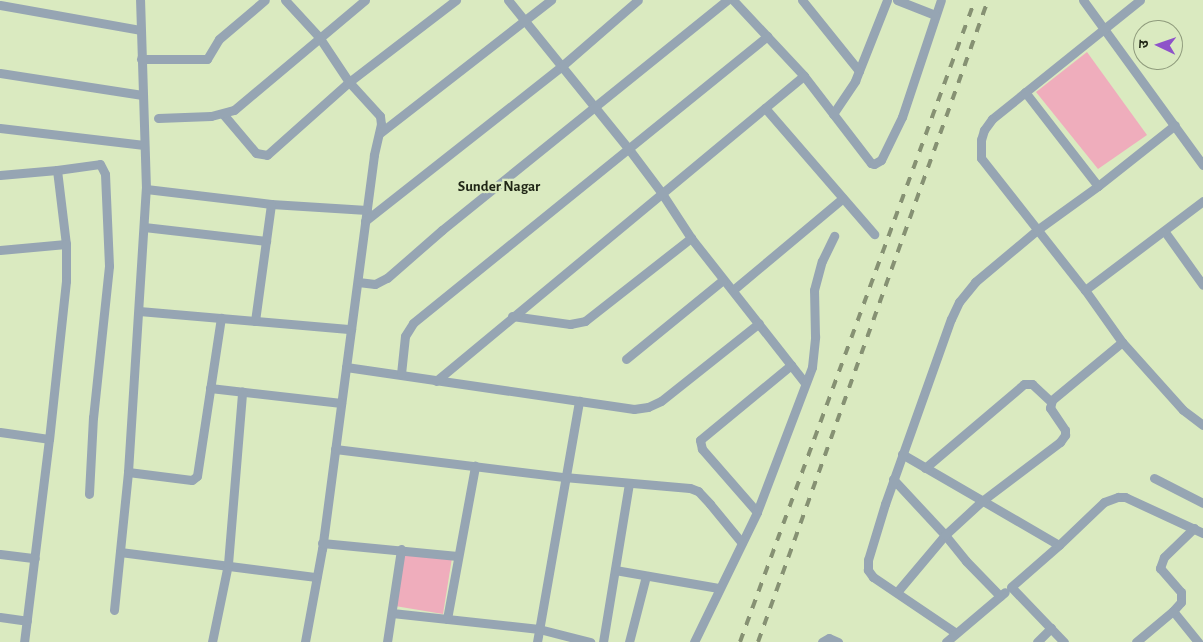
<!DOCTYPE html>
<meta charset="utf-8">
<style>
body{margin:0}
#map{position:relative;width:1203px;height:642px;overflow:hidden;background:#daeac0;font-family:"Alegreya Sans","Noto Sans Devanagari",sans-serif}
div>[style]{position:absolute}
.green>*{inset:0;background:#efadbc}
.minor>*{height:9px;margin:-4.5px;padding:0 4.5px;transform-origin:4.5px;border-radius:4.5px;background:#96a5b3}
.rail>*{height:4px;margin-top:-2px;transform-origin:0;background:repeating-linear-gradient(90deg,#869173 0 9px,transparent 0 18px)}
span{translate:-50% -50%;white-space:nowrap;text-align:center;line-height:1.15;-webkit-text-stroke:4.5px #daeac0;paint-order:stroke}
.neighbourhood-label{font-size:15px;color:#1f2515;font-weight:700}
.north{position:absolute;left:1133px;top:20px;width:50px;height:50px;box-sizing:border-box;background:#daeac0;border:1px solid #8f9b7c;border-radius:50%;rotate:273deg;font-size:14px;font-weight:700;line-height:20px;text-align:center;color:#1f2515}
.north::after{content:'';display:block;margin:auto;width:18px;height:22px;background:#8e53c9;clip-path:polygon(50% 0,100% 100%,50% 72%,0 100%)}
</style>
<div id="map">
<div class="green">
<div style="clip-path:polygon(1087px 52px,1147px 135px,1098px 169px,1036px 92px)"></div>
<div style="clip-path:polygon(404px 552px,452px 558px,443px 614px,395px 606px)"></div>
</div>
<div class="minor">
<div style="left:285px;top:0;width:50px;rotate:47.4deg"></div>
<div style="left:319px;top:37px;width:54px;rotate:56.3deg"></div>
<div style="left:349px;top:82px;width:46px;rotate:47.6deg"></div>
<div style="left:380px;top:116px;width:8px;rotate:83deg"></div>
<div style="left:381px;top:124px;width:32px;rotate:103deg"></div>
<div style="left:374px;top:155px;width:397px;rotate:97.5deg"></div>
<div style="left:322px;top:549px;width:95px;rotate:100.4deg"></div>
<div style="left:508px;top:0;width:191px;rotate:51deg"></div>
<div style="left:628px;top:148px;width:55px;rotate:53.1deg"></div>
<div style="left:661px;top:192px;width:55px;rotate:56.9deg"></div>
<div style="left:691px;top:238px;width:184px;rotate:51.8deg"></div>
<div style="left:733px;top:0;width:104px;rotate:46.9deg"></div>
<div style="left:804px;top:76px;width:110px;rotate:52.4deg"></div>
<div style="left:871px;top:163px;width:3px;rotate:18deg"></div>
<div style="left:874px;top:164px;width:8px;rotate:-30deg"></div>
<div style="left:881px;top:160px;width:48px;rotate:-64deg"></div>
<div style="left:902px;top:117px;width:123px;rotate:-71.6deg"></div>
<div style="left:802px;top:0;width:91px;rotate:51.2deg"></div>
<div style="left:897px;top:0;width:41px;rotate:21.5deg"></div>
<div style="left:1083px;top:0;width:204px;rotate:54deg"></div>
<div style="left:1140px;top:0;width:190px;rotate:141.2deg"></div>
<div style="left:992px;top:119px;width:14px;rotate:126deg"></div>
<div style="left:984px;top:130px;width:10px;rotate:107deg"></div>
<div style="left:981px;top:140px;width:18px;rotate:90deg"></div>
<div style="left:981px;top:158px;width:168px;rotate:51.8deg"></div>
<div style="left:1085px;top:290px;width:64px;rotate:54.6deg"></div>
<div style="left:1122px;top:342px;width:91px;rotate:48.1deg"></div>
<div style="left:1183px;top:410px;width:25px;rotate:37deg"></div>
<div style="left:0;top:5px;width:142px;rotate:10.1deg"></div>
<div style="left:141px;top:59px;width:66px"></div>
<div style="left:207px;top:59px;width:23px;rotate:-59deg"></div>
<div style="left:219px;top:39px;width:60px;rotate:-40.3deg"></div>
<div style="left:0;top:73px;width:144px;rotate:8.8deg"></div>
<div style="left:1025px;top:92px;width:119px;rotate:52.2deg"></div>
<div style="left:765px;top:108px;width:167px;rotate:49.1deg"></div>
<div style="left:223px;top:114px;width:51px;rotate:49.8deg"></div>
<div style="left:256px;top:153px;width:11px;rotate:10deg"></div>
<div style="left:267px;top:155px;width:110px;rotate:-41.7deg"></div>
<div style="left:349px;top:82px;width:135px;rotate:-37.5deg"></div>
<div style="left:833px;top:114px;width:40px;rotate:-56deg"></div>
<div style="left:855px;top:81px;width:87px;rotate:-68.4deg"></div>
<div style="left:158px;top:118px;width:53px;rotate:-2.2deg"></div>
<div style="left:211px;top:116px;width:24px;rotate:-15deg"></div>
<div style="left:234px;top:110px;width:171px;rotate:-40deg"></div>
<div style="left:0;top:128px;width:145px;rotate:6.7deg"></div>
<div style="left:380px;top:133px;width:217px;rotate:-37.9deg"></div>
<div style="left:57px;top:170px;width:43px;rotate:-7.9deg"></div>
<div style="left:100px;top:164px;width:11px;rotate:63deg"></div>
<div style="left:105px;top:174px;width:92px;rotate:87.5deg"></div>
<div style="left:109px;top:266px;width:152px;rotate:96deg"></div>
<div style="left:93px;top:417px;width:77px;rotate:93deg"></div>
<div style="left:0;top:175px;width:57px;rotate:-5deg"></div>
<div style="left:57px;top:170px;width:75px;rotate:83.1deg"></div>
<div style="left:146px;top:189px;width:126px;rotate:6.8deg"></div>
<div style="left:271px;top:204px;width:96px;rotate:3.6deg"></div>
<div style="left:365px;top:221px;width:252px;rotate:-38.2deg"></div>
<div style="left:563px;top:65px;width:99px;rotate:-40.9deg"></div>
<div style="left:144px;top:227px;width:123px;rotate:6.5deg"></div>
<div style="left:1165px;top:232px;width:65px;rotate:54.4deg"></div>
<div style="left:0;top:250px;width:66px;rotate:-5.2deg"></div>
<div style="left:66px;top:244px;width:37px;rotate:90deg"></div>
<div style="left:66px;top:281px;width:159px;rotate:96.1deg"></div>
<div style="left:49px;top:439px;width:205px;rotate:97deg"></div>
<div style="left:358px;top:282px;width:17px;rotate:7deg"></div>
<div style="left:375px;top:284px;width:13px;rotate:-27deg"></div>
<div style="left:387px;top:278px;width:73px;rotate:-41.1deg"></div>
<div style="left:442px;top:230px;width:366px;rotate:-38.9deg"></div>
<div style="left:733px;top:290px;width:143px;rotate:-39.9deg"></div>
<div style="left:1085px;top:290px;width:148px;rotate:-37deg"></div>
<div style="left:139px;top:311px;width:213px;rotate:4.9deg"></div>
<div style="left:512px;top:316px;width:59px;rotate:7.9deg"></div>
<div style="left:570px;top:324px;width:15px;rotate:-11deg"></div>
<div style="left:585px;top:321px;width:135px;rotate:-38.1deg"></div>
<div style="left:255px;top:321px;width:118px;rotate:-82.2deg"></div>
<div style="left:626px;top:359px;width:125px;rotate:-39.2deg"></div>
<div style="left:346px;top:367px;width:291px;rotate:8.3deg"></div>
<div style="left:634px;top:409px;width:14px;rotate:-8deg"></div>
<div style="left:648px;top:407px;width:14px;rotate:-25deg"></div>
<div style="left:661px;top:401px;width:125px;rotate:-38.5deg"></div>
<div style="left:401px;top:374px;width:38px;rotate:-84deg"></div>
<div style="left:405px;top:336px;width:15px;rotate:-58deg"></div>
<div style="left:413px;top:323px;width:456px;rotate:-39deg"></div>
<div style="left:436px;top:381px;width:478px;rotate:-39.7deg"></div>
<div style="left:210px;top:388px;width:132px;rotate:6.5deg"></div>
<div style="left:0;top:432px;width:49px;rotate:8.1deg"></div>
<div style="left:335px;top:449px;width:231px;rotate:7deg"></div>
<div style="left:564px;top:477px;width:126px;rotate:5deg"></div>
<div style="left:690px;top:488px;width:9px;rotate:21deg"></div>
<div style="left:698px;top:491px;width:18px;rotate:47deg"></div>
<div style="left:710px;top:504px;width:50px;rotate:50.6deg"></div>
<div style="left:902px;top:454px;width:181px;rotate:30.1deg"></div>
<div style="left:925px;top:468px;width:130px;rotate:-40.3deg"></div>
<div style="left:1024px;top:384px;width:8px"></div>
<div style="left:1032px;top:384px;width:26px;rotate:43deg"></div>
<div style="left:128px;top:472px;width:64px;rotate:7.1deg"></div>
<div style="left:192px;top:480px;width:6px;rotate:-39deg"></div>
<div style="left:197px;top:476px;width:160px;rotate:-81.4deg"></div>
<div style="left:1154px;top:478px;width:55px;rotate:27deg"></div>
<div style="left:893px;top:479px;width:76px;rotate:47.1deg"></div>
<div style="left:945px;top:535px;width:33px;rotate:51deg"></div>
<div style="left:966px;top:561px;width:49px;rotate:45.8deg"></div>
<div style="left:757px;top:512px;width:84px;rotate:-131.1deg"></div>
<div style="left:702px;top:449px;width:9px;rotate:-103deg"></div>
<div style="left:700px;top:440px;width:118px;rotate:-39.5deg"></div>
<div style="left:1194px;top:528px;width:42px;rotate:136deg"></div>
<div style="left:1164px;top:557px;width:12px;rotate:110deg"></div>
<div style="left:1160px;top:568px;width:32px;rotate:49deg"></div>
<div style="left:1181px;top:592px;width:10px;rotate:90deg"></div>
<div style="left:1181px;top:602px;width:12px;rotate:132deg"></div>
<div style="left:1173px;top:611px;width:40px;rotate:51deg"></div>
<div style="left:322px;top:543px;width:136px;rotate:5.5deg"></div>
<div style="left:120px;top:552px;width:198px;rotate:7.3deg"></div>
<div style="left:0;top:554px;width:35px;rotate:7deg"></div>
<div style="left:615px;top:570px;width:105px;rotate:9.9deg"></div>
<div style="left:897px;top:592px;width:75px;rotate:-49.9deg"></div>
<div style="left:945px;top:535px;width:50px;rotate:-42.6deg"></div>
<div style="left:982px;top:501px;width:98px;rotate:-37.1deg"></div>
<div style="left:1060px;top:442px;width:9px;rotate:-54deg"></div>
<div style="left:1065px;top:435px;width:5px;rotate:-90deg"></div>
<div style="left:1065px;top:430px;width:27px;rotate:-124deg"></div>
<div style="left:1050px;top:408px;width:8px;rotate:-76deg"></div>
<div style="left:1052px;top:400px;width:91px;rotate:-39.6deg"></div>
<div style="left:114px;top:610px;width:139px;rotate:-84.2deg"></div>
<div style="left:128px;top:472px;width:284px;rotate:-86.4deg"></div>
<div style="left:146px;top:189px;width:189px;rotate:-91.8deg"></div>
<div style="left:392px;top:613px;width:148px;rotate:6.2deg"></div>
<div style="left:539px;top:629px;width:53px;rotate:14.3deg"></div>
<div style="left:0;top:617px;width:27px;rotate:8deg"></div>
<div style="left:447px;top:619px;width:156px;rotate:-79.6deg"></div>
<div style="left:956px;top:633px;width:100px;rotate:-146deg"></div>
<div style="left:873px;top:577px;width:9px;rotate:-126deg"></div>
<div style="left:868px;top:570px;width:10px;rotate:-90deg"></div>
<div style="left:868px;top:560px;width:59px;rotate:-73.1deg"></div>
<div style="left:885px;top:504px;width:196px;rotate:-70.4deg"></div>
<div style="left:951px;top:319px;width:19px;rotate:-65deg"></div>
<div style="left:959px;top:302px;width:26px;rotate:-51deg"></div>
<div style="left:975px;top:282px;width:81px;rotate:-40deg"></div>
<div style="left:1037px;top:230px;width:75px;rotate:-35.8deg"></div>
<div style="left:1098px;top:186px;width:98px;rotate:-38.4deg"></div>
<div style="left:212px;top:642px;width:80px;rotate:-78.4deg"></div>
<div style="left:228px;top:564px;width:173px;rotate:-85.3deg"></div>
<div style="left:387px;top:642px;width:94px;rotate:-81.4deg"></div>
<div style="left:537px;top:642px;width:245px;rotate:-80.1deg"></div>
<div style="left:603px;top:642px;width:161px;rotate:-80.7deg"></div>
<div style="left:629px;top:642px;width:68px;rotate:-75.6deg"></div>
<div style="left:694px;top:642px;width:144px;rotate:-64.1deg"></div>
<div style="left:757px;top:512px;width:155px;rotate:-69.2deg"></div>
<div style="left:812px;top:367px;width:31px;rotate:-84deg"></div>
<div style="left:815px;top:336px;width:46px;rotate:-91.2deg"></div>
<div style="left:814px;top:290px;width:30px;rotate:-75deg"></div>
<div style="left:822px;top:261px;width:28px;rotate:-64deg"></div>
<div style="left:822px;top:642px;width:8px;rotate:-30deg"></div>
<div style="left:829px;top:638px;width:10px;rotate:24deg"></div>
<div style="left:946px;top:642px;width:77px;rotate:-40.3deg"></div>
<div style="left:1037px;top:642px;width:20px;rotate:-45deg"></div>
<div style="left:1064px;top:642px;width:76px;rotate:-133.9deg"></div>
<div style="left:1011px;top:587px;width:64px;rotate:-41.2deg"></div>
<div style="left:1059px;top:545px;width:62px;rotate:-43.7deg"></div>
<div style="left:1104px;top:502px;width:15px;rotate:-20deg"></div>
<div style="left:1118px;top:497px;width:7px"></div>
<div style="left:1125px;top:497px;width:86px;rotate:24.8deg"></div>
<div style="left:1136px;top:642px;width:48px;rotate:-40deg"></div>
</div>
<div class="rail">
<div style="left:740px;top:642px;width:684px;rotate:-69.9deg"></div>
<div style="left:758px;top:642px;width:682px;rotate:-70.29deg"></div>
</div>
<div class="neighbourhood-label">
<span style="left:499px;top:187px">Sunder Nagar</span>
</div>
<div class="north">उ</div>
</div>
